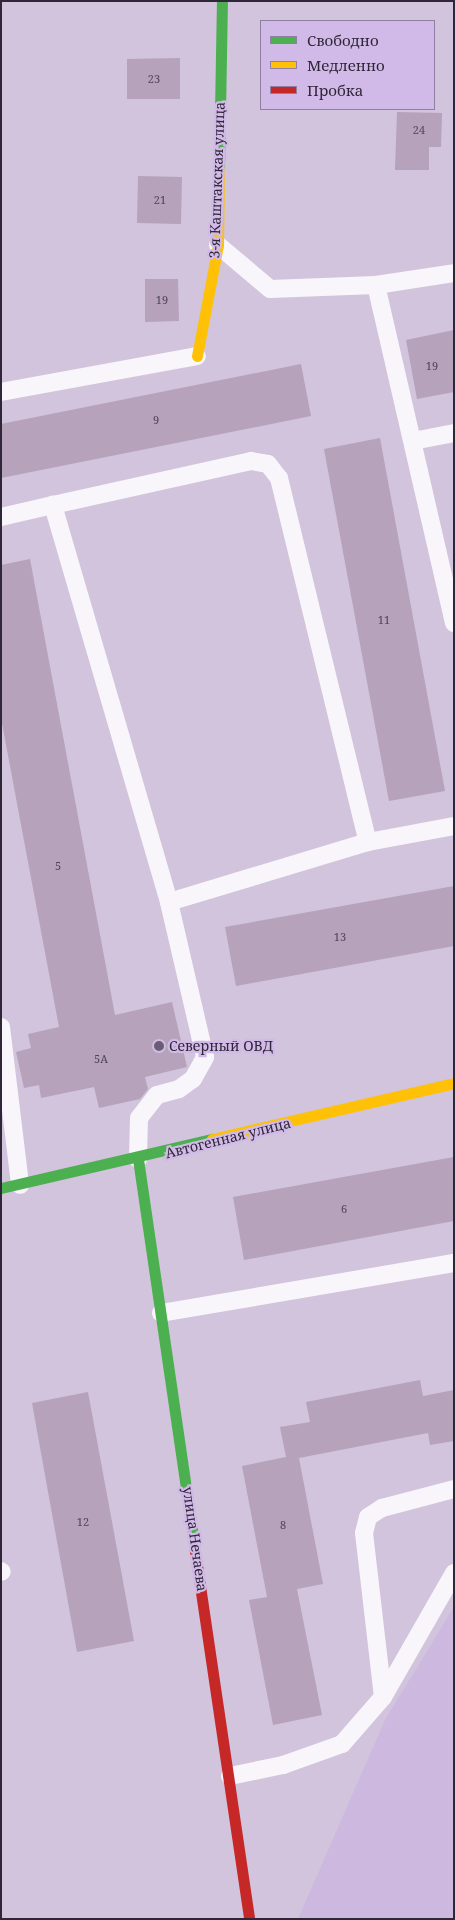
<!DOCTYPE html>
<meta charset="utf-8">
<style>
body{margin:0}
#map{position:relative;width:455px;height:1920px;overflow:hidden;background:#d1c4dc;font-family:"Noto Serif",serif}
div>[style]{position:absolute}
.built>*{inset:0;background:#cdb8e0}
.building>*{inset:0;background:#b6a2ba}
.lane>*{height:18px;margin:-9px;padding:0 9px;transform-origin:9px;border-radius:9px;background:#f8f6fa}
.fast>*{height:11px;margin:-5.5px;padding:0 5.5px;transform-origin:5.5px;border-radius:5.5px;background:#4caf50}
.slow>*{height:11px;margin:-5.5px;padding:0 5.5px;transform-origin:5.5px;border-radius:5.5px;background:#ffc107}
.jam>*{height:11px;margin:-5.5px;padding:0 5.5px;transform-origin:5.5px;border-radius:5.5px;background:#c62828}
.dots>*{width:14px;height:14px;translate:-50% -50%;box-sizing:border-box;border:2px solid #d1bae7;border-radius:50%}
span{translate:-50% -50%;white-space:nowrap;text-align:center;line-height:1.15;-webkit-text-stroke:4.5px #d1bae7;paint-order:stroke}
.number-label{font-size:11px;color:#514558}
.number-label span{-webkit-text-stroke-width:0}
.street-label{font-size:14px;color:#2f2637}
.poi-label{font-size:14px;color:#2f2637}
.left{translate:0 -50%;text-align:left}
.frame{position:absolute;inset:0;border:2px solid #2f2637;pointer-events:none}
.legend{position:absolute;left:260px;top:20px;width:175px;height:90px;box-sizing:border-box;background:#d1bae7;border:1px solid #907fa1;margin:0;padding:6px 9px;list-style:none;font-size:15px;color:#2f2637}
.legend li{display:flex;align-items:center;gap:10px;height:25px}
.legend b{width:25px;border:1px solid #907fa1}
</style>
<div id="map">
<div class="built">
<div style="clip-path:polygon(454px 1607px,454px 1919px,298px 1919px,385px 1720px)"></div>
</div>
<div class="building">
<div style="clip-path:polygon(180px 58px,180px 99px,127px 99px,127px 59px)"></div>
<div style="clip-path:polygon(397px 112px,442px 113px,441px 147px,429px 147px,429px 170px,395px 170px)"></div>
<div style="clip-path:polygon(138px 176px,182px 177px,181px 224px,137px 223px)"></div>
<div style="clip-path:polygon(145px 279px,178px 279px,179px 321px,145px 322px)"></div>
<div style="clip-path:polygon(454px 330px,454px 392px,417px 399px,406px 340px)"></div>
<div style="clip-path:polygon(301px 364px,311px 416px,1px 478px,1px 424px)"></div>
<div style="clip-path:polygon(380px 438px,445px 791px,389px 801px,324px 449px)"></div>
<div style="clip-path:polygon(30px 559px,115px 1015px,172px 1002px,187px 1067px,145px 1077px,148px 1089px,140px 1099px,99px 1108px,94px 1087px,41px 1098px,39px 1085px,24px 1088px,16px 1052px,31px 1048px,28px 1034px,59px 1027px,1px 718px,1px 565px)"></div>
<div style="clip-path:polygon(454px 886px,454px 946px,236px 986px,225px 927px)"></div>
<div style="clip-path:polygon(454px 1157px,454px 1221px,244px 1260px,233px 1197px)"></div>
<div style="clip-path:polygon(420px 1380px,423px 1396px,454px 1390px,454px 1441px,430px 1445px,428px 1433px,299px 1458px,323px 1584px,297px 1589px,322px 1715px,273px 1725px,249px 1600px,267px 1597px,242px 1466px,286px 1457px,280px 1427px,310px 1422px,306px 1402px)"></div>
<div style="clip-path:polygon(88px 1392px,134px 1641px,77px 1652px,32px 1403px)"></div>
</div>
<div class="lane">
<div style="left:218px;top:245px;width:68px;rotate:40.2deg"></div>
<div style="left:270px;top:289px;width:106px;rotate:-2.2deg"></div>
<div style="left:376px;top:285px;width:79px;rotate:-8.7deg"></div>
<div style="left:376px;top:285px;width:347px;rotate:77deg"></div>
<div style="left:1px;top:392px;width:199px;rotate:-10.4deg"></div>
<div style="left:413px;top:441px;width:42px;rotate:-11deg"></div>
<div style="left:1px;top:517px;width:53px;rotate:-13deg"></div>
<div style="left:169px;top:902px;width:414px;rotate:-106.3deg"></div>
<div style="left:53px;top:505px;width:203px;rotate:-12.5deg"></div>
<div style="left:251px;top:461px;width:17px;rotate:10deg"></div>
<div style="left:268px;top:464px;width:18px;rotate:52deg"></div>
<div style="left:279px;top:478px;width:375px;rotate:76.3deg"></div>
<div style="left:1px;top:1027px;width:159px;rotate:83.1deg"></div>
<div style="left:138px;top:1159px;width:41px;rotate:-88.6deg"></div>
<div style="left:139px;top:1118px;width:29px;rotate:-52deg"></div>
<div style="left:157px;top:1095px;width:23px;rotate:-15deg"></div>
<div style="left:179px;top:1089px;width:17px;rotate:-36deg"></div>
<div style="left:193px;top:1079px;width:25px;rotate:-61deg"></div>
<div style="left:205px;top:1057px;width:159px;rotate:-103.1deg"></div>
<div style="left:169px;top:902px;width:208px;rotate:-16.8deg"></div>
<div style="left:368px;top:842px;width:87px;rotate:-10.5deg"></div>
<div style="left:161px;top:1313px;width:297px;rotate:-9.7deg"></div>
<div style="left:1px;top:1571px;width:1px;rotate:45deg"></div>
<div style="left:383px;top:1697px;width:165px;rotate:-96.6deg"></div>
<div style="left:364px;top:1533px;width:16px;rotate:-76deg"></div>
<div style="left:368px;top:1517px;width:17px;rotate:-33deg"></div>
<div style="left:382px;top:1508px;width:74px;rotate:-14.8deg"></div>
<div style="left:230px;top:1776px;width:54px;rotate:-11.7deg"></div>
<div style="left:283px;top:1765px;width:63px;rotate:-19.6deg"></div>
<div style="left:342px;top:1744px;width:62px;rotate:-48.9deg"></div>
<div style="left:383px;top:1697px;width:143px;rotate:-60.2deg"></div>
</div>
<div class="fast">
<div style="left:219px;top:170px;width:169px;rotate:-89deg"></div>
<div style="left:138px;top:1159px;width:390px;rotate:81.7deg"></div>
<div style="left:1px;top:1188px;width:217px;rotate:-13.1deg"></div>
</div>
<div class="slow">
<div style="left:197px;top:356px;width:113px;rotate:-79.3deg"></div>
<div style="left:218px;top:245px;width:75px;rotate:-89.2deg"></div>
<div style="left:212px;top:1139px;width:248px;rotate:-13deg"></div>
</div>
<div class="jam">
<div style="left:194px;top:1545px;width:378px;rotate:81.6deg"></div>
</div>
<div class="dots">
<div style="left:159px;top:1046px;background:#685d71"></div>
</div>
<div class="number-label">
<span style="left:154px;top:79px">23</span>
<span style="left:419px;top:130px">24</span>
<span style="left:160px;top:200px">21</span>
<span style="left:162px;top:300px">19</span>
<span style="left:432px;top:366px">19</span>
<span style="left:156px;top:420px">9</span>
<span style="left:384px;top:620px">11</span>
<span style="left:58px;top:866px">5</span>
<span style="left:340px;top:937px">13</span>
<span style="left:101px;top:1059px">5А</span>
<span style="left:344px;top:1209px">6</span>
<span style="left:83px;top:1522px">12</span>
<span style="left:283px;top:1525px">8</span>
</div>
<div class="street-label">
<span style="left:217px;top:180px;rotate:-88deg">3-я Каштакская улица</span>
<span style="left:228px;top:1138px;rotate:-14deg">Автогенная улица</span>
<span style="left:195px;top:1539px;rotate:82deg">улица Нечаева</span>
</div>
<div class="poi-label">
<span class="left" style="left:169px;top:1046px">Северный ОВД</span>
</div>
<div class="frame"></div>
<ul class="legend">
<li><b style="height:6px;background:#4caf50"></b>Свободно</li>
<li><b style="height:6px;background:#ffc107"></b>Медленно</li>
<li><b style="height:6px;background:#c62828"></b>Пробка</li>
</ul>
</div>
